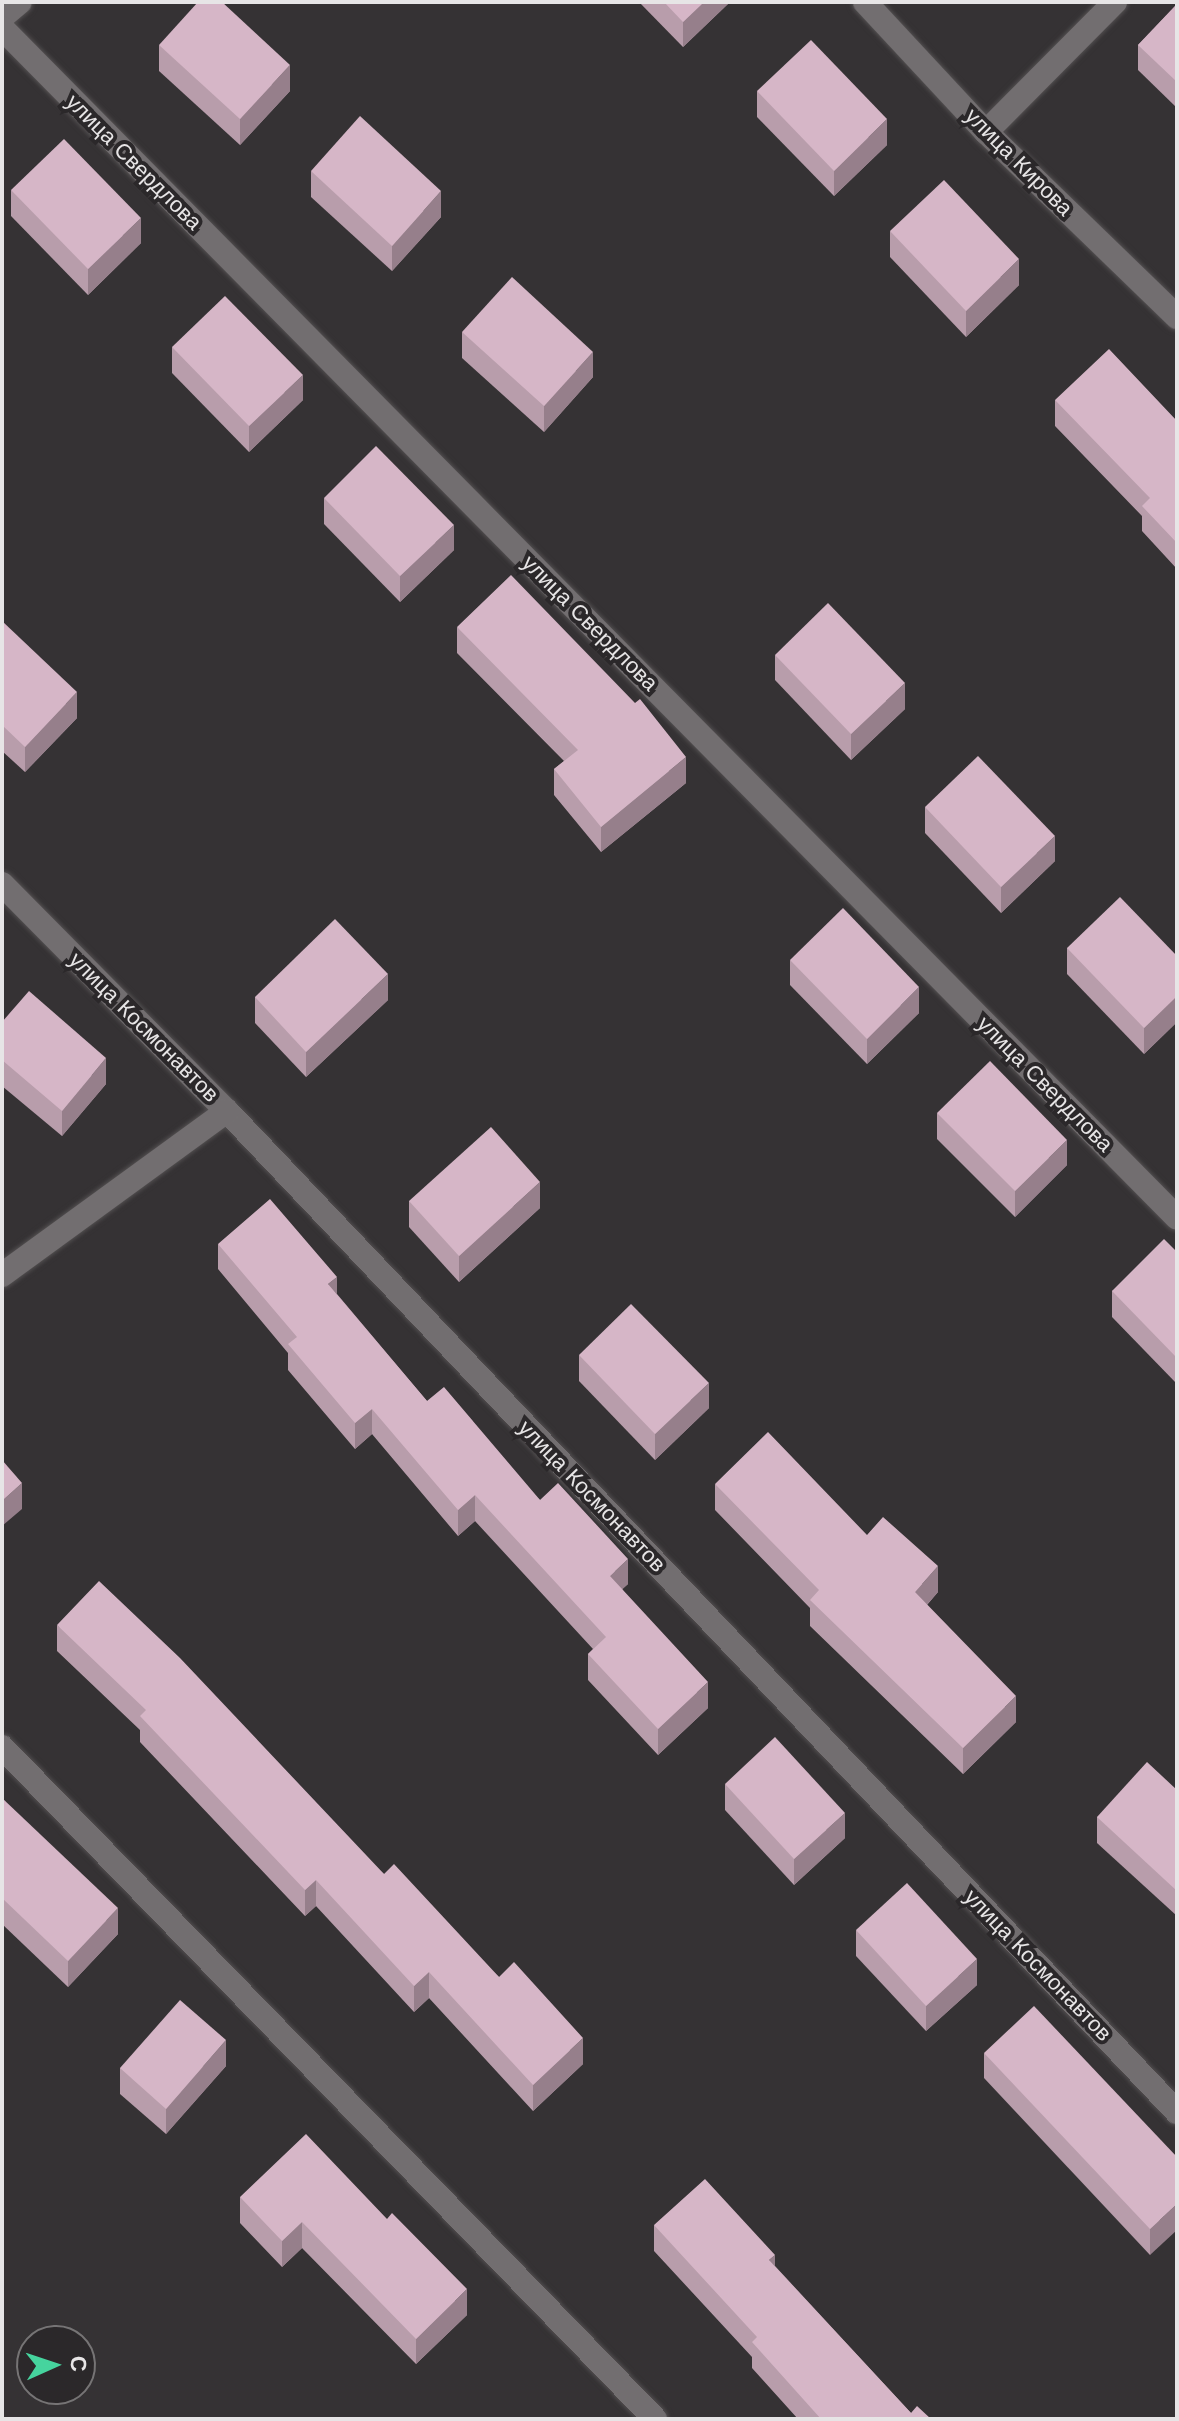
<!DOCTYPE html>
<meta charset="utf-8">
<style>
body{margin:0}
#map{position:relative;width:1179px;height:2421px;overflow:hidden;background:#353234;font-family:"Work Sans",sans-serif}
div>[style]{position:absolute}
.roads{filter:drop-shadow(0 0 2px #524f50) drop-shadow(0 0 2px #524f50)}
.minor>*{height:24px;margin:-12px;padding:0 12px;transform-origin:12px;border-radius:12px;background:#726e70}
.wall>*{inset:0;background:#b89dab}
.shaded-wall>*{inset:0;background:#967f8b}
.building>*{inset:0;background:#d6b6c7}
span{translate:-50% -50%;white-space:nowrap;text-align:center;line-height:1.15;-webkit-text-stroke:8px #2b282a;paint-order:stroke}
.street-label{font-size:22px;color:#e7e5e6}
.frame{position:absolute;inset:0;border:4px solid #e7e5e6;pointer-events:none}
.north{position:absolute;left:16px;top:2325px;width:80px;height:80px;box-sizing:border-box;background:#2b282a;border:2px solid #767475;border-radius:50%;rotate:87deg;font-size:22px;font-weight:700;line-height:32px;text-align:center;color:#e7e5e6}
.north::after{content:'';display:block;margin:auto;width:28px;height:36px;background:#46d49e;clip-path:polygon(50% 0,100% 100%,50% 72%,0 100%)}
</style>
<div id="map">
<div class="roads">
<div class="minor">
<div style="left:865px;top:2px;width:178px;rotate:47.1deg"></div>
<div style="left:986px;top:132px;width:266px;rotate:44.1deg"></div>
<div style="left:2px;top:17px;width:23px;rotate:-40deg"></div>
<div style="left:2px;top:28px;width:1672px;rotate:45.36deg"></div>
<div style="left:986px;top:132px;width:183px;rotate:-45.2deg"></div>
<div style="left:2px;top:884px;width:320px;rotate:45.3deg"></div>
<div style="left:227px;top:1111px;width:1380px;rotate:46.5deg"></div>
<div style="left:2px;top:1275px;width:278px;rotate:-36.1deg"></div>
<div style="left:2px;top:1747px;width:937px;rotate:45.82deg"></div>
</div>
</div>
<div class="wall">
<div style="clip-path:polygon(639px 2px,730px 2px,683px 47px)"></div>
<div style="clip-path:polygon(1177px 4px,1177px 108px,1138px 70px,1138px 45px)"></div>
<div style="clip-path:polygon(159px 45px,290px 91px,240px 145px,159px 71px)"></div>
<div style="clip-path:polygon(757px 91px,887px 145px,834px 196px,757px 117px)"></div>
<div style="clip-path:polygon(311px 171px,441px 217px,392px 271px,311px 197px)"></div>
<div style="clip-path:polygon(11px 190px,141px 243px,88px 295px,11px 216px)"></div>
<div style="clip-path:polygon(890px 231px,1019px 285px,966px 337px,890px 257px)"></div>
<div style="clip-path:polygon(462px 332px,593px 377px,544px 432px,462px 358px)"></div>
<div style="clip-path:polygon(172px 347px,303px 400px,249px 452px,172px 373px)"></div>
<div style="clip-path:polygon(1055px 400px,1177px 421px,1177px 569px,1142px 531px,1142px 516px,1055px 426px)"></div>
<div style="clip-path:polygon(324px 498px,454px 550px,400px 602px,324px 524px)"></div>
<div style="clip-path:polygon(2px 621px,77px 718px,25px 772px,2px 751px)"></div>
<div style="clip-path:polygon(457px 627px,686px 783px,601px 852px,554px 795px,554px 769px,564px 761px,457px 653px)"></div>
<div style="clip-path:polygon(775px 655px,905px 709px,851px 760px,775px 680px)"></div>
<div style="clip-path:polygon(925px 807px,1055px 861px,1001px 913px,925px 833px)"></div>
<div style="clip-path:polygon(1067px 948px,1177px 956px,1177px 1022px,1144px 1054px,1067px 974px)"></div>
<div style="clip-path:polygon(790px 960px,919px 1013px,867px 1064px,790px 985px)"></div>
<div style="clip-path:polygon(255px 997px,388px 1000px,306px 1077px,255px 1023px)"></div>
<div style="clip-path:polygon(2px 1022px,106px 1084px,62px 1136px,2px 1086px)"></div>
<div style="clip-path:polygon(937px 1113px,1067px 1165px,1015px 1217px,937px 1139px)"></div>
<div style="clip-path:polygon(409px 1201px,540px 1208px,459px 1282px,409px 1227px)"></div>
<div style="clip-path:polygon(218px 1244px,337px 1294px,427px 1401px,540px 1500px,628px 1584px,622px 1589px,708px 1708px,658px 1755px,588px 1680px,588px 1654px,593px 1649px,475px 1521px,458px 1536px,372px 1434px,355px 1449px,288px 1370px,288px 1353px,218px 1269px)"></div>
<div style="clip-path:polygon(1177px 1252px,1177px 1384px,1112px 1317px,1112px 1291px)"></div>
<div style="clip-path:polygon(579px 1355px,709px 1408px,655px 1460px,579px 1381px)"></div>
<div style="clip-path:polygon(715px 1484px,938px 1592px,927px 1605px,1016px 1722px,963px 1774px,810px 1626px,810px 1608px,715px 1510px)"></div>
<div style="clip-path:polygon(57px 1625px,384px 1874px,499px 1977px,583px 2064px,533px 2111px,429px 1998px,414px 2012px,316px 1906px,305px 1916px,140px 1742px,140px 1730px,57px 1651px)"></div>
<div style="clip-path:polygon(725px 1784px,845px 1838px,794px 1885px,725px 1810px)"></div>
<div style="clip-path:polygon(1177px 1790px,1177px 1916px,1097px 1843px,1097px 1817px)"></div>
<div style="clip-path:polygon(2px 1798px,118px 1934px,68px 1987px,2px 1924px)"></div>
<div style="clip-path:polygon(856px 1930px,977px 1985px,926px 2031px,856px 1956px)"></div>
<div style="clip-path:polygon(984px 2053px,1177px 2157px,1150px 2255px,984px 2078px)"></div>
<div style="clip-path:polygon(226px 2066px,166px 2134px,120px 2094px,120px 2068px)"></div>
<div style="clip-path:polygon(240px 2197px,387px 2219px,467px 2315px,416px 2364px,302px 2248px,282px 2267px,240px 2223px)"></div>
<div style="clip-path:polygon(654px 2225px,775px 2266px,911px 2413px,931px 2419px,798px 2419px,752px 2368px,752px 2357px,654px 2251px)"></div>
</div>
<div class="shaded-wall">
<div style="clip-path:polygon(704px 2px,730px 2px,683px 47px,683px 22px)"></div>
<div style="clip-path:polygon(290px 65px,290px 91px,240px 145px,240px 119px)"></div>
<div style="clip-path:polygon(887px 119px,887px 145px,834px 196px,834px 171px)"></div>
<div style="clip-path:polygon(441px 191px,441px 217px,392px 271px,392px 246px)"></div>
<div style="clip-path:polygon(141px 218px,141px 243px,88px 295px,88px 269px)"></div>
<div style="clip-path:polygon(1019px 259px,1019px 285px,966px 337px,966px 311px)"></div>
<div style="clip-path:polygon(593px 352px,593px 377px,544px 432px,544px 406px)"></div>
<div style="clip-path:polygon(303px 375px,303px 400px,249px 452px,249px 426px)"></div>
<div style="clip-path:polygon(454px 525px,454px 550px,400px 602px,400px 576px)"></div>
<div style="clip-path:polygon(905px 683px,905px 709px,851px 760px,851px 734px)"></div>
<div style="clip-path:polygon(77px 692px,77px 718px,25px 772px,25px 747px)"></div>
<div style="clip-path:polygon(686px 757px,686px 783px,601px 852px,601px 827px)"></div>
<div style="clip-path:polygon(1055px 836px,1055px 861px,1001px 913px,1001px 887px)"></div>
<div style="clip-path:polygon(388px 974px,388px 1000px,306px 1077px,306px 1052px)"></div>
<div style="clip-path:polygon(919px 987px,919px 1013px,867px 1064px,867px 1039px)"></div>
<div style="clip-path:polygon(1177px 996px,1177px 1022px,1144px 1054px,1144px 1028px)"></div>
<div style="clip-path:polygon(106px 1058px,106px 1084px,62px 1136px,62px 1111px)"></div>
<div style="clip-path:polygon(1067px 1140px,1067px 1165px,1015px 1217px,1015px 1191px)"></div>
<div style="clip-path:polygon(540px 1182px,540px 1208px,459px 1282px,459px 1256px)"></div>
<div style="clip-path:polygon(337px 1277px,337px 1303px,328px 1284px)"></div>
<div style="clip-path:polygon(709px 1383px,709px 1408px,655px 1460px,655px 1434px)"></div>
<div style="clip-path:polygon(372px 1409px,372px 1434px,355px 1449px,355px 1423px)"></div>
<div style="clip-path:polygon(22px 1483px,22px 1509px,2px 1526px,2px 1501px)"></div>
<div style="clip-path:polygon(475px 1495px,475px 1521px,458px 1536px,458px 1510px)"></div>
<div style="clip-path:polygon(628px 1559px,628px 1584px,610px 1601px,610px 1576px)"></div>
<div style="clip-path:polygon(938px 1566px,938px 1592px,915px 1618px,915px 1592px)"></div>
<div style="clip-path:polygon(708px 1682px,708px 1708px,658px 1755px,658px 1729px)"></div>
<div style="clip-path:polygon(1016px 1696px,1016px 1722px,963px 1774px,963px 1748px)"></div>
<div style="clip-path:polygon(845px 1813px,845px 1838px,794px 1885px,794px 1859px)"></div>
<div style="clip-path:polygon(316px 1880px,316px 1906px,305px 1916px,305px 1890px)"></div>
<div style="clip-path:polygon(118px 1908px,118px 1934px,68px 1987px,68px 1961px)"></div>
<div style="clip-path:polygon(977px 1959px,977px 1985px,926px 2031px,926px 2006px)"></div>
<div style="clip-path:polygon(429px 1972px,429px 1998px,414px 2012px,414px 1986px)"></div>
<div style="clip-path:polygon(583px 2038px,583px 2064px,533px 2111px,533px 2085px)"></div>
<div style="clip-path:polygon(226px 2040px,226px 2066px,166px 2134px,166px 2109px)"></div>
<div style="clip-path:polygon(1177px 2204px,1177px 2230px,1150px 2255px,1150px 2229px)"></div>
<div style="clip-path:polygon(302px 2222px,302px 2248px,282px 2267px,282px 2241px)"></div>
<div style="clip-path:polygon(775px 2255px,775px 2280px,769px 2260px)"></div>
<div style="clip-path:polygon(467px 2289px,467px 2315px,416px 2364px,416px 2339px)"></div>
</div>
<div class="building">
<div style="clip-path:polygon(198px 2px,222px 2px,290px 65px,240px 119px,159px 45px)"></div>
<div style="clip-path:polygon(664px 2px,704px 2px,683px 22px)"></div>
<div style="clip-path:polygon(1177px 4px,1177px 82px,1138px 45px)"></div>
<div style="clip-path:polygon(811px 40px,887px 119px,834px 171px,757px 91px)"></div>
<div style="clip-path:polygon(360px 116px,441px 191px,392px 246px,311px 171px)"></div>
<div style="clip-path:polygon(64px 139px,141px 218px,88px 269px,11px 190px)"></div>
<div style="clip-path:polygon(944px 180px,1019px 259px,966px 311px,890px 231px)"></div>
<div style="clip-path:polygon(512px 277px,593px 352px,544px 406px,462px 332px)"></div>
<div style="clip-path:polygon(225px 296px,303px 375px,249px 426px,172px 347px)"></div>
<div style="clip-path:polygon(1109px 349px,1177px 421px,1177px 543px,1142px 506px,1150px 498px,1055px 400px)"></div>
<div style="clip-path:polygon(376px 446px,454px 525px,400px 576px,324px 498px)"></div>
<div style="clip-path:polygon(511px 575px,635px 703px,640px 699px,686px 757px,601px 827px,554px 769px,578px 750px,457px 627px)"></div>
<div style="clip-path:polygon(828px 603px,905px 683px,851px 734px,775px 655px)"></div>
<div style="clip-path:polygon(2px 621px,77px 692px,25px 747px,2px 725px)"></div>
<div style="clip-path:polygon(978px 756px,1055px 836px,1001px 887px,925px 807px)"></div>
<div style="clip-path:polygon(1120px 897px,1177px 956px,1177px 996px,1144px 1028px,1067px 948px)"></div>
<div style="clip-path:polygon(843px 908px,919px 987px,867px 1039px,790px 960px)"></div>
<div style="clip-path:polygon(335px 919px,388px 974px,306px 1052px,255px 997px)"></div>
<div style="clip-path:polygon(29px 991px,106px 1058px,62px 1111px,2px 1060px,2px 1022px)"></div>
<div style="clip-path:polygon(990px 1061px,1067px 1140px,1015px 1191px,937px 1113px)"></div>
<div style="clip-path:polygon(491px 1127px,540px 1182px,459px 1256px,409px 1201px)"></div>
<div style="clip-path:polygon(270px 1199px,337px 1277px,328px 1284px,427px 1401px,444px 1387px,540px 1500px,558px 1483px,628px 1559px,610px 1576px,708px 1682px,658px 1729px,588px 1654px,606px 1637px,475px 1495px,458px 1510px,372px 1409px,355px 1423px,288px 1344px,297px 1337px,218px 1244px)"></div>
<div style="clip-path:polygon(1164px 1239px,1177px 1252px,1177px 1358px,1112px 1291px)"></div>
<div style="clip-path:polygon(631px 1304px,709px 1383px,655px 1434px,579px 1355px)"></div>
<div style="clip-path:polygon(768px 1432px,867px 1535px,883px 1517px,938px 1566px,915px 1592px,1016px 1696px,963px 1748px,810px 1600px,819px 1590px,715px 1484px)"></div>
<div style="clip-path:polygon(2px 1460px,22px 1483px,2px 1501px)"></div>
<div style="clip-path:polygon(99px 1581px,180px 1658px,384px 1874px,394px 1864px,499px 1977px,514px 1962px,583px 2038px,533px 2085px,429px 1972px,414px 1986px,316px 1880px,305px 1890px,140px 1716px,146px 1710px,57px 1625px)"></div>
<div style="clip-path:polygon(775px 1737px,845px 1813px,794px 1859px,725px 1784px)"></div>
<div style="clip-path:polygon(1147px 1762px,1177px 1790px,1177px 1891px,1097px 1817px)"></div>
<div style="clip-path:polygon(2px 1798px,118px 1908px,68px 1961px,2px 1898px)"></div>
<div style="clip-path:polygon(907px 1883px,977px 1959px,926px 2006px,856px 1930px)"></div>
<div style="clip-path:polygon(180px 2000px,226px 2040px,166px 2109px,120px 2068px)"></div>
<div style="clip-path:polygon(1034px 2006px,1177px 2157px,1177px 2204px,1150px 2229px,984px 2053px)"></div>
<div style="clip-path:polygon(306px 2134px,387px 2219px,392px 2213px,467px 2289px,416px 2339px,302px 2222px,282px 2241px,240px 2197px)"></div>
<div style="clip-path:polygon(705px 2179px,775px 2255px,769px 2260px,911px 2413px,917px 2406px,931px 2419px,821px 2419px,752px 2342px,757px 2337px,654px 2225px)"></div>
</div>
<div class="street-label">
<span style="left:134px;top:162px;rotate:45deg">улица Свердлова</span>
<span style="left:1019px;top:162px;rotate:45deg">улица Кирова</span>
<span style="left:590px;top:623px;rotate:45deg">улица Свердлова</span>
<span style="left:144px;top:1027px;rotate:45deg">улица Космонавтов</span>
<span style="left:1045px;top:1084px;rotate:45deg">улица Свердлова</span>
<span style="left:592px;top:1496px;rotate:46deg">улица Космонавтов</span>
<span style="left:1038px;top:1965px;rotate:46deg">улица Космонавтов</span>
</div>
<div class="frame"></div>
<div class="north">С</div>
</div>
